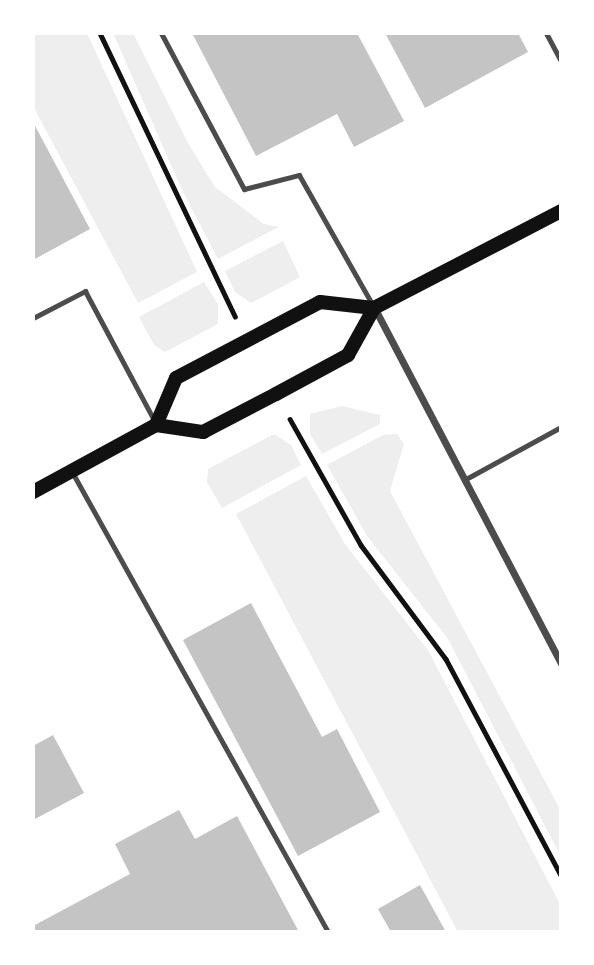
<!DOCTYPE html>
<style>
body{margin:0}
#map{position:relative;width:594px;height:965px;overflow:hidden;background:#fff;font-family:"Exo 2",sans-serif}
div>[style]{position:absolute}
.green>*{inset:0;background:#eee}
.building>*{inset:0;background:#c4c4c4}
.path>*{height:4.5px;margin:-2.25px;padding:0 2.25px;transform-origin:2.25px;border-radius:2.25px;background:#111}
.service>*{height:5px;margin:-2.5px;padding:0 2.5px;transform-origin:2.5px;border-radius:2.5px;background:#4c4c4c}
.minor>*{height:7px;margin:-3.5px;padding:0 3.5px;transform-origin:3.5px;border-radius:3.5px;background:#4c4c4c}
.secondary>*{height:14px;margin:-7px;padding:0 7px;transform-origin:7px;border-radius:7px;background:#111}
span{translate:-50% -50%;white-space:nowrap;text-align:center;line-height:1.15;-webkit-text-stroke:7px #fff;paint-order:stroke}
.frame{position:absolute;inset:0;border:35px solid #fff;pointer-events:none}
</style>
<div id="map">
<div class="green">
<div style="clip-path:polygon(33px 33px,87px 33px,197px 272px,138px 303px,33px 106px)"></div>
<div style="clip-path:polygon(113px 33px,133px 33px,188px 143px,215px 187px,264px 224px,279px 227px,218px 259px,182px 190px)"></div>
<div style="clip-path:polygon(283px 241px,300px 277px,251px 303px,235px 292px,225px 271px)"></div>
<div style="clip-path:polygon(204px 282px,218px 304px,218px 324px,165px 352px,154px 345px,139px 317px)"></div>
<div style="clip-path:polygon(342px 406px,380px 415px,380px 424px,322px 454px,310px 434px,310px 414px)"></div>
<div style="clip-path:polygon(274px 434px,291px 445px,301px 465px,222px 508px,207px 482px,208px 469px)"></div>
<div style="clip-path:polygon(397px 434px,404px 444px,390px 491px,561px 811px,561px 857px,448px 639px,367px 536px,327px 465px,383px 435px)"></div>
<div style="clip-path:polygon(306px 476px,345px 544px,428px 650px,561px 906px,561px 932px,458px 932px,236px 514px)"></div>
</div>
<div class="building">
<div style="clip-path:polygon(192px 33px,357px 33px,404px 121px,354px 147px,337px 114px,256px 156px)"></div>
<div style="clip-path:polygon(385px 33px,518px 33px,528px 52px,425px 108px)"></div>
<div style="clip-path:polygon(33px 122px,90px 229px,33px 260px)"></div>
<div style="clip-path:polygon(251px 603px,322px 737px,337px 729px,380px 812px,298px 856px,183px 640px)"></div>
<div style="clip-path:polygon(53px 735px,84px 793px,33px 820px,33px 746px)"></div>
<div style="clip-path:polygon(179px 810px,195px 839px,237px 816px,299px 932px,33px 932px,33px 926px,130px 874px,115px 844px)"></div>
<div style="clip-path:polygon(420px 885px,446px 932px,391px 932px,378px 909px)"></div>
</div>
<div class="path">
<div style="left:100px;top:33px;width:314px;rotate:64.5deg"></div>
<div style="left:290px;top:419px;width:145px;rotate:60.6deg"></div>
<div style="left:361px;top:545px;width:142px;rotate:53.3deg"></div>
<div style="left:446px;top:659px;width:245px;rotate:62deg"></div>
</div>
<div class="service">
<div style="left:161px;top:33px;width:177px;rotate:62deg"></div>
<div style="left:244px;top:189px;width:57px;rotate:-14.3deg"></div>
<div style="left:299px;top:175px;width:150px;rotate:60.5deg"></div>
<div style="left:546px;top:33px;width:32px;rotate:62deg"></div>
<div style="left:33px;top:318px;width:59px;rotate:-27.4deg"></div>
<div style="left:85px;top:291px;width:149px;rotate:61.9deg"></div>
<div style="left:72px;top:472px;width:526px;rotate:60.9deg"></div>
<div style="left:464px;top:480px;width:111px;rotate:-28.7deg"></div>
</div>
<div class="minor">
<div style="left:375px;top:309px;width:401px;rotate:62.3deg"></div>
</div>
<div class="secondary">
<div style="left:156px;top:425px;width:51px;rotate:-66.9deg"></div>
<div style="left:176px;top:378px;width:163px;rotate:-27.8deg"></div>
<div style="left:320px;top:302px;width:54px;rotate:6.3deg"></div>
<div style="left:33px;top:492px;width:140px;rotate:-28.6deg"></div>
<div style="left:156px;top:425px;width:48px;rotate:8.5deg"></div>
<div style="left:203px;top:432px;width:82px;rotate:-27.5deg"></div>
<div style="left:276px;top:394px;width:82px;rotate:-28.4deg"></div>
<div style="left:348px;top:355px;width:54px;rotate:-61deg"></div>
<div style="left:374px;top:308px;width:211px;rotate:-27.4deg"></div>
</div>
<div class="frame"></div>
</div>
